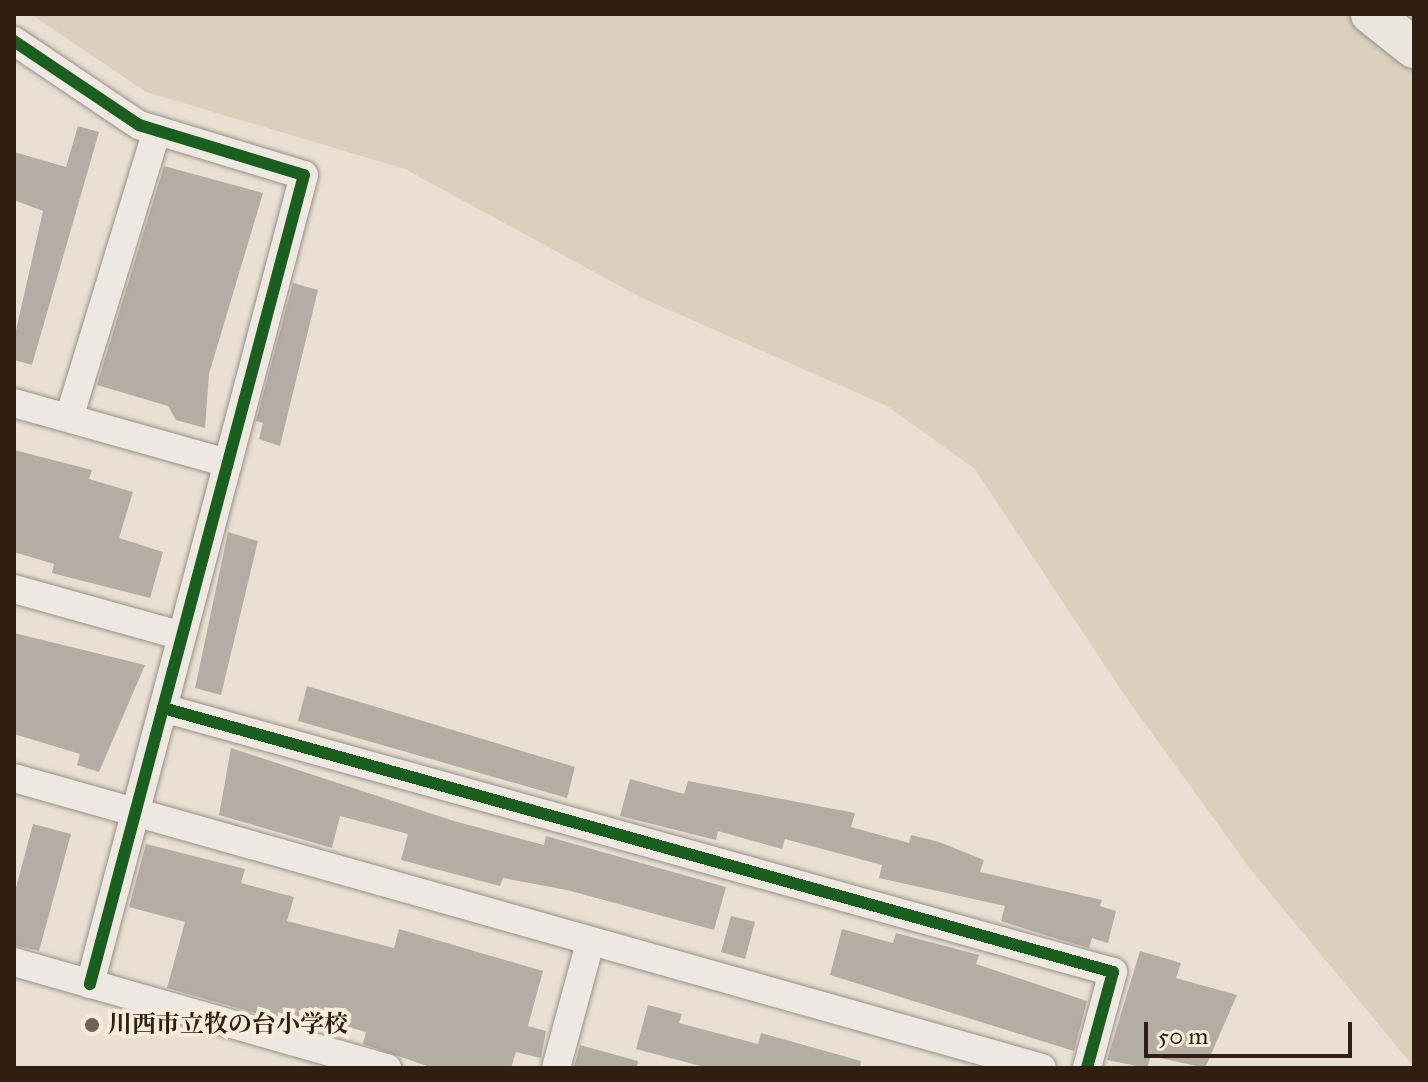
<!DOCTYPE html>
<meta charset="utf-8">
<style>
body{margin:0}
#map{position:relative;width:1428px;height:1082px;overflow:hidden;background:#e9e0d3;font-family:"IM FELL Great Primer","Noto Serif JP",serif}
div>[style]{position:absolute}
.green>*{inset:0;background:#dccfbc}
.building>*{inset:0;background:#b5ada4}
.roads{filter:drop-shadow(0 0 2px #999188) drop-shadow(0 0 2px #999188)}
.minor>*{height:28px;margin:-14px;padding:0 14px;transform-origin:14px;border-radius:14px;background:#ede8e2}
.highway>*{height:40px;margin:-20px;padding:0 20px;transform-origin:20px;border-radius:20px;background:#eae5dd}
.cycleway>*{height:12px;margin:-6px;padding:0 6px;transform-origin:6px;border-radius:6px;background:#1b5e20}
.dots>*{width:22px;height:22px;translate:-50% -50%;box-sizing:border-box;border:4px solid #f7ecdc;border-radius:50%}
span{translate:-50% -50%;white-space:nowrap;text-align:center;line-height:1.15;-webkit-text-stroke:8px #f7ecdc;paint-order:stroke}
.poi-label{font-size:24px;color:#311e13;font-weight:700}
.left{translate:0 -50%;text-align:left}
.frame{position:absolute;inset:0;border:16px solid #311e13;pointer-events:none}
.scale{position:absolute;left:1144px;top:1022px;width:208px;height:36px;box-sizing:border-box;border:4px solid #311e13;border-top:0;padding-left:10px;font-size:24px;line-height:28px;white-space:nowrap;color:#311e13;-webkit-text-stroke:6px #f7ecdc;paint-order:stroke}
</style>
<div id="map">
<div class="green">
<div style="clip-path:polygon(31px 14px,1414px 14px,1414px 1067px,1251px 870px,1123px 693px,975px 469px,887px 406px,640px 297px,405px 169px,146px 92px)"></div>
</div>
<div class="building">
<div style="clip-path:polygon(78px 126px,99px 132px,32px 365px,14px 360px,14px 339px,43px 211px,14px 200px,14px 152px,66px 167px)"></div>
<div style="clip-path:polygon(164px 166px,263px 193px,209px 374px,205px 428px,176px 420px,168px 406px,97px 385px)"></div>
<div style="clip-path:polygon(293px 283px,318px 290px,280px 446px,259px 439px,263px 423px,256px 421px)"></div>
<div style="clip-path:polygon(14px 450px,92px 470px,89px 479px,133px 492px,119px 538px,163px 552px,150px 598px,52px 573px,54px 564px,14px 552px)"></div>
<div style="clip-path:polygon(228px 532px,258px 541px,221px 695px,195px 688px)"></div>
<div style="clip-path:polygon(14px 633px,145px 665px,99px 772px,77px 765px,80px 754px,14px 734px)"></div>
<div style="clip-path:polygon(307px 686px,575px 767px,567px 798px,298px 721px)"></div>
<div style="clip-path:polygon(231px 748px,454px 821px,544px 845px,546px 836px,726px 887px,714px 930px,567px 890px,503px 878px,500px 886px,401px 860px,408px 834px,340px 816px,332px 848px,219px 815px)"></div>
<div style="clip-path:polygon(630px 779px,684px 794px,688px 781px,855px 813px,851px 827px,909px 843px,911px 835px,939px 842px,984px 860px,980px 872px,1102px 900px,1100px 906px,1116px 911px,1108px 943px,1092px 938px,1089px 948px,1048px 936px,1001px 921px,1005px 906px,879px 878px,882px 865px,785px 839px,782px 849px,718px 831px,716px 840px,620px 816px)"></div>
<div style="clip-path:polygon(33px 824px,71px 834px,39px 951px,14px 945px,14px 895px)"></div>
<div style="clip-path:polygon(146px 844px,245px 869px,241px 883px,294px 897px,287px 921px,394px 948px,399px 929px,543px 971px,528px 1026px,546px 1031px,541px 1058px,516px 1052px,511px 1068px,433px 1068px,363px 1044px,366px 1032px,314px 1017px,312px 1024px,273px 1018px,167px 988px,185px 922px,129px 907px)"></div>
<div style="clip-path:polygon(731px 916px,755px 922px,745px 959px,721px 952px)"></div>
<div style="clip-path:polygon(842px 929px,893px 943px,896px 933px,979px 955px,976px 964px,1087px 1001px,1074px 1051px,830px 975px)"></div>
<div style="clip-path:polygon(1140px 951px,1181px 963px,1176px 978px,1237px 995px,1205px 1068px,1151px 1056px,1147px 1068px,1107px 1060px)"></div>
<div style="clip-path:polygon(648px 1005px,682px 1014px,679px 1023px,758px 1044px,761px 1033px,861px 1061px,860px 1068px,708px 1068px,636px 1049px)"></div>
<div style="clip-path:polygon(580px 1045px,638px 1061px,637px 1068px,574px 1067px)"></div>
</div>
<div class="roads">
<div class="minor">
<div style="left:14px;top:41px;width:151px;rotate:33.9deg"></div>
<div style="left:139px;top:125px;width:172px;rotate:16.9deg"></div>
<div style="left:304px;top:175px;width:837px;rotate:104.82deg"></div>
<div style="left:14px;top:403px;width:222px;rotate:15.7deg"></div>
<div style="left:69px;top:418px;width:301px;rotate:-73deg"></div>
<div style="left:14px;top:589px;width:174px;rotate:15.6deg"></div>
<div style="left:163px;top:708px;width:986px;rotate:15.53deg"></div>
<div style="left:1113px;top:972px;width:99px;rotate:105.2deg"></div>
<div style="left:14px;top:778px;width:1068px;rotate:15.75deg"></div>
<div style="left:14px;top:962px;width:388px;rotate:15.9deg"></div>
<div style="left:556px;top:1068px;width:130px;rotate:-74.8deg"></div>
</div>
<div class="highway">
<div style="left:1371px;top:14px;width:55px;rotate:38.3deg"></div>
</div>
</div>
<div class="cycleway">
<div style="left:14px;top:41px;width:151px;rotate:33.9deg"></div>
<div style="left:139px;top:125px;width:172px;rotate:16.9deg"></div>
<div style="left:304px;top:175px;width:837px;rotate:104.82deg"></div>
<div style="left:163px;top:708px;width:986px;rotate:15.53deg"></div>
<div style="left:1113px;top:972px;width:99px;rotate:105.2deg"></div>
</div>
<div class="dots">
<div style="left:92px;top:1025px;background:#716256"></div>
</div>
<div class="poi-label">
<span class="left" style="left:108px;top:1025px">川西市立牧の台小学校</span>
</div>
<div class="frame"></div>
<div class="scale">50 m</div>
</div>
